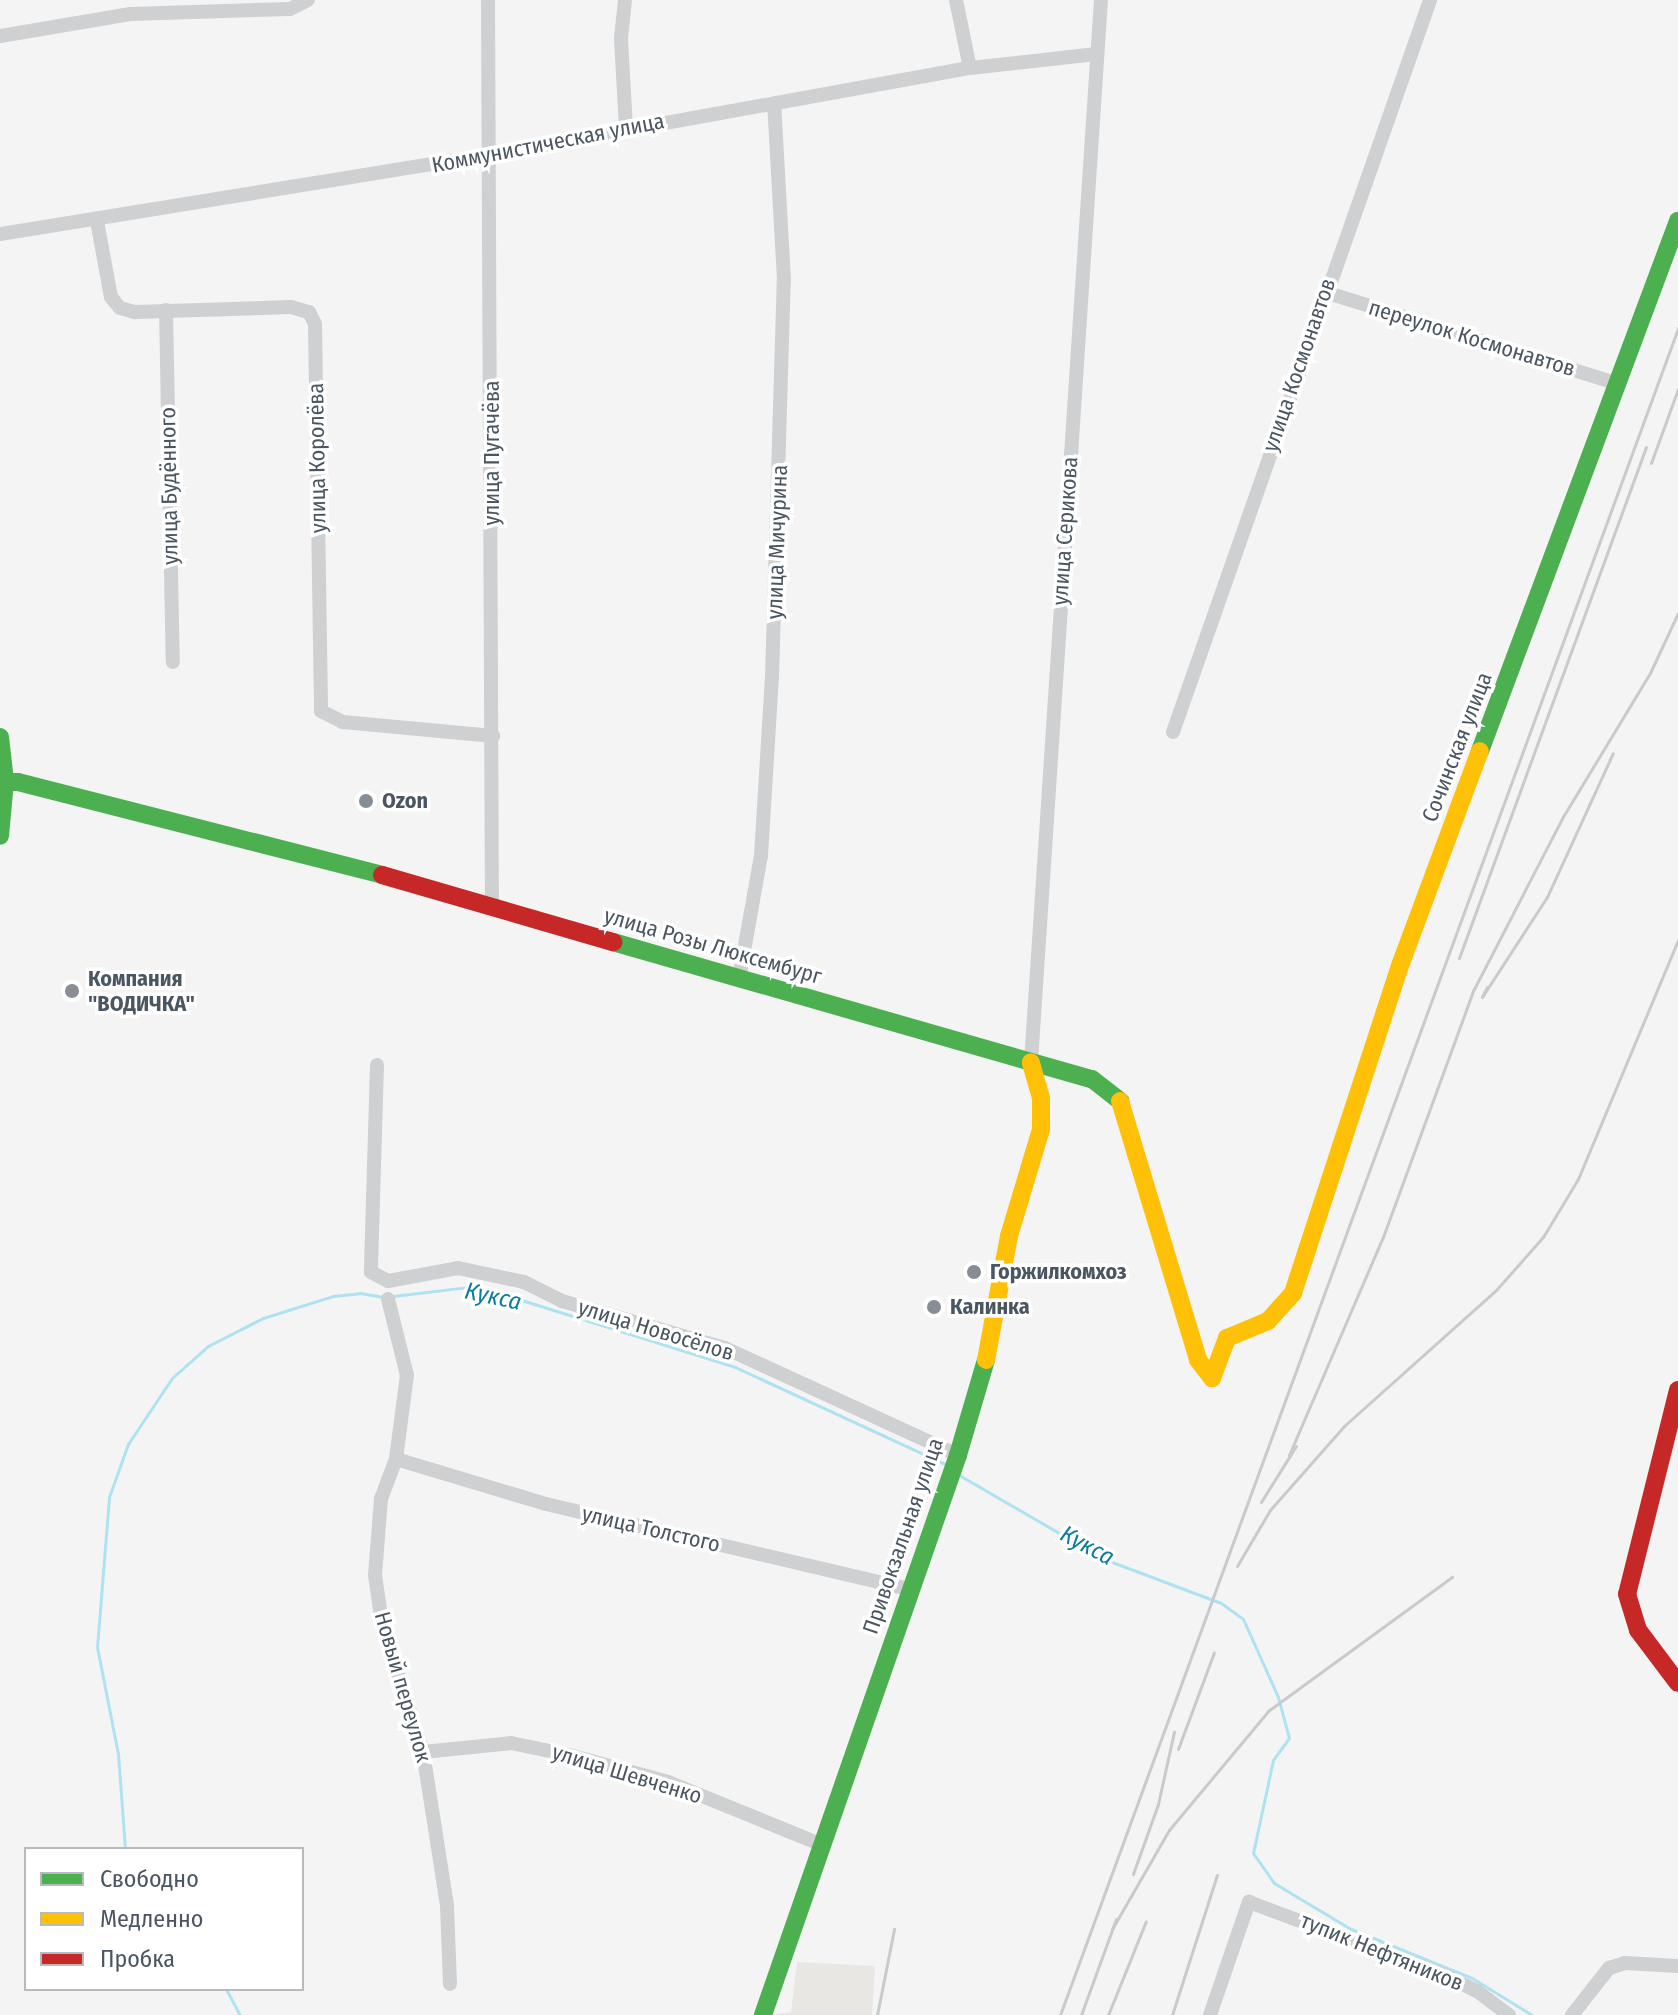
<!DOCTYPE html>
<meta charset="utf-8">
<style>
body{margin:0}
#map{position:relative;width:1678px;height:2015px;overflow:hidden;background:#f4f4f4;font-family:"Fira Sans Condensed",sans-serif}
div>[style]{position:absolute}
.commercial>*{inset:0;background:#e8e7e3}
.stream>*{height:3px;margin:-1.5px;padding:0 1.5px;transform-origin:1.5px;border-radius:1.5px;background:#aee2f0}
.street>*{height:14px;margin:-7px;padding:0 7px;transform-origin:7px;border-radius:7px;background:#ced0d2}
.fast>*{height:18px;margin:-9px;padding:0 9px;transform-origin:9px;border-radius:9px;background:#4caf50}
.slow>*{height:18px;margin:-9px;padding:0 9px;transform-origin:9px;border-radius:9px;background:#ffc107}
.jam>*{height:18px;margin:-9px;padding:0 9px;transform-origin:9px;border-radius:9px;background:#c62828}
.rail>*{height:3px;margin:-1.5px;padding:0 1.5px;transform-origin:1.5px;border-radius:1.5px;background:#c9cacc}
.dots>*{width:22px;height:22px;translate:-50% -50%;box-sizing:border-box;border:4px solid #fff;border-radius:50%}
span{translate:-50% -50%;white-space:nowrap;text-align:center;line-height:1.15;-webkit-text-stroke:7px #fff;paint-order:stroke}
.street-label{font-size:22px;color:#4a5661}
.poi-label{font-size:22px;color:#4a5661;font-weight:700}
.left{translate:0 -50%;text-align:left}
.water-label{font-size:24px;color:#0c7c9b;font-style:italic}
.legend{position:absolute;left:24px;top:1847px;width:280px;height:144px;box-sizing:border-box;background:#fff;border:2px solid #b7bbc0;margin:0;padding:10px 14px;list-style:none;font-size:24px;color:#4a5661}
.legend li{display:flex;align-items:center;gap:16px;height:40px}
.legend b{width:40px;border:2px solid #b7bbc0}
</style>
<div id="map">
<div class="commercial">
<div style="clip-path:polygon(797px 1962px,875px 1966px,872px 2015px,769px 2015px,791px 2012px)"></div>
</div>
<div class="stream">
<div style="left:393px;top:1296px;width:77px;rotate:-6.8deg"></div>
<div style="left:469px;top:1287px;width:31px;rotate:11deg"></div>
<div style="left:499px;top:1293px;width:247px;rotate:17.4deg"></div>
<div style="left:735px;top:1367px;width:234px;rotate:24.8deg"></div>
<div style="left:959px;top:1475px;width:168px;rotate:30.1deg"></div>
<div style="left:1104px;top:1559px;width:125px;rotate:20.6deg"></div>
<div style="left:1221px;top:1603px;width:27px;rotate:36deg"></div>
<div style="left:1243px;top:1619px;width:85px;rotate:65.8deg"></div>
<div style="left:1278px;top:1697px;width:42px;rotate:75deg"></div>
<div style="left:1289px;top:1738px;width:27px;rotate:126deg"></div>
<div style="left:1273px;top:1760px;width:95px;rotate:102.1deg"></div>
<div style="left:1253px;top:1853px;width:37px;rotate:55deg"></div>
<div style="left:1274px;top:1883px;width:90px;rotate:30.9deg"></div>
<div style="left:1351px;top:1929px;width:131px;rotate:22deg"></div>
<div style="left:1472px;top:1978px;width:70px;rotate:31.7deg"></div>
<div style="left:125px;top:1849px;width:95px;rotate:-94.2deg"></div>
<div style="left:118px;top:1754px;width:109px;rotate:-101.1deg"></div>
<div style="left:97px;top:1647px;width:150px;rotate:-85.4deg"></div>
<div style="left:109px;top:1497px;width:56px;rotate:-70.3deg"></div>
<div style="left:128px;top:1444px;width:79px;rotate:-56.3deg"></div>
<div style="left:172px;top:1378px;width:48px;rotate:-41.6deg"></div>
<div style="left:208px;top:1346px;width:62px;rotate:-27deg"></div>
<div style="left:263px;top:1318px;width:73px;rotate:-17.4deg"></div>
<div style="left:333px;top:1296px;width:27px;rotate:-6deg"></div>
<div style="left:360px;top:1293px;width:22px;rotate:10deg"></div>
<div style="left:226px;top:1989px;width:30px;rotate:62deg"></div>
</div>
<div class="street">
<div style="left:488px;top:0;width:906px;rotate:89.75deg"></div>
<div style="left:625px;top:0;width:39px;rotate:96deg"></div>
<div style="left:621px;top:39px;width:89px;rotate:86.8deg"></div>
<div style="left:956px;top:0;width:69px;rotate:78.4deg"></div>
<div style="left:0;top:36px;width:132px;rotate:-9.6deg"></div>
<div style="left:130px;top:14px;width:160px;rotate:-1.8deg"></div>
<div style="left:290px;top:9px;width:20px;rotate:-27deg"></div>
<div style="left:97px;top:221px;width:77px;rotate:79.6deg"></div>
<div style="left:111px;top:297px;width:14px;rotate:51deg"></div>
<div style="left:120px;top:308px;width:16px;rotate:15deg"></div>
<div style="left:135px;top:312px;width:156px;rotate:-1.8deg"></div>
<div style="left:291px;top:307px;width:19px;rotate:16deg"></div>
<div style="left:309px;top:312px;width:13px;rotate:63deg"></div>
<div style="left:315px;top:324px;width:387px;rotate:89.1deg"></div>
<div style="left:321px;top:711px;width:25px;rotate:27deg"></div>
<div style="left:343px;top:722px;width:151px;rotate:5.3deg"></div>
<div style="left:0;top:234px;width:496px;rotate:-9.2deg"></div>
<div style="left:490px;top:155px;width:488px;rotate:-10.3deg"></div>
<div style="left:970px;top:68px;width:127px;rotate:-6.3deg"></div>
<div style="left:1325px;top:292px;width:308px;rotate:17.4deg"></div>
<div style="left:166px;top:310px;width:352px;rotate:88.9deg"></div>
<div style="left:1173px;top:732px;width:776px;rotate:-70.65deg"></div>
<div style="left:739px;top:979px;width:125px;rotate:-79.9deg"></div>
<div style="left:761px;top:856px;width:179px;rotate:-86.5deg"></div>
<div style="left:772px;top:677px;width:397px;rotate:-88.3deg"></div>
<div style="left:784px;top:280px;width:177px;rotate:-93.2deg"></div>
<div style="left:1031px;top:1062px;width:1064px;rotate:-86.23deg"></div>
<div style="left:377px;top:1065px;width:207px;rotate:91.7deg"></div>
<div style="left:371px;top:1272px;width:19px;rotate:28deg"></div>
<div style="left:388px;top:1281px;width:71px;rotate:-10.5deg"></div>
<div style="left:458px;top:1268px;width:67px;rotate:12deg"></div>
<div style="left:524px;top:1282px;width:42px;rotate:26.6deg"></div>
<div style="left:562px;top:1301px;width:170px;rotate:16.1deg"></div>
<div style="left:725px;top:1348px;width:256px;rotate:24.7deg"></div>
<div style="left:388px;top:1299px;width:78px;rotate:76deg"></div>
<div style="left:407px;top:1375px;width:85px;rotate:97.5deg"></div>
<div style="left:396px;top:1459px;width:43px;rotate:110.6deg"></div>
<div style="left:381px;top:1499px;width:76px;rotate:94.5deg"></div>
<div style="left:375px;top:1575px;width:49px;rotate:81.7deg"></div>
<div style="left:382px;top:1623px;width:135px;rotate:72.4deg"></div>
<div style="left:423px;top:1752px;width:156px;rotate:81.1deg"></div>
<div style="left:447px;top:1906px;width:78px;rotate:87.8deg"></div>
<div style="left:396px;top:1459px;width:157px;rotate:16.7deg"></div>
<div style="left:546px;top:1504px;width:373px;rotate:13.2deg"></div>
<div style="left:423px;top:1752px;width:88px;rotate:-5.8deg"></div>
<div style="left:511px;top:1743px;width:63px;rotate:11.8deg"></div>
<div style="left:573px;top:1756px;width:98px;rotate:15.3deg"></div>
<div style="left:668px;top:1782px;width:166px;rotate:22.2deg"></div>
<div style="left:1210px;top:2015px;width:120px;rotate:-71deg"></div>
<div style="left:1249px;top:1902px;width:206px;rotate:20.5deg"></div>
<div style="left:1442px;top:1974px;width:39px;rotate:26deg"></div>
<div style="left:1477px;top:1991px;width:40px;rotate:37deg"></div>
<div style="left:1572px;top:2015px;width:60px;rotate:-51.8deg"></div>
<div style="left:1609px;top:1968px;width:17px;rotate:-17deg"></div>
<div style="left:1625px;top:1963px;width:53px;rotate:3.2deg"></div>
</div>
<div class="fast">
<div style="left:0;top:737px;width:44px;rotate:83.5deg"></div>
<div style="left:5px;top:781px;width:55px;rotate:95.2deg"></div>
<div style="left:1480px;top:751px;width:566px;rotate:-69.52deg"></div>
<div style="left:0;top:782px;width:18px"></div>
<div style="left:18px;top:782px;width:376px;rotate:14.3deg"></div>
<div style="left:613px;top:942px;width:498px;rotate:16deg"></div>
<div style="left:1092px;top:1079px;width:36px;rotate:38deg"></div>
<div style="left:763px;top:2015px;width:593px;rotate:-70.8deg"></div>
<div style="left:958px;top:1455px;width:99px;rotate:-73.6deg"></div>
</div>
<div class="slow">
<div style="left:1120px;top:1101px;width:270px;rotate:73.2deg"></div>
<div style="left:1198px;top:1360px;width:23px;rotate:52deg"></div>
<div style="left:986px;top:1360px;width:126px;rotate:-79.5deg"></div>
<div style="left:1009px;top:1236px;width:112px;rotate:-73.3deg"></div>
<div style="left:1041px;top:1129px;width:31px;rotate:-90deg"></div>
<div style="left:1041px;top:1098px;width:37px;rotate:-106deg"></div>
<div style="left:1212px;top:1378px;width:43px;rotate:-69.4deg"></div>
<div style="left:1227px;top:1338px;width:44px;rotate:-22.5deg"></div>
<div style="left:1268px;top:1321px;width:38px;rotate:-48deg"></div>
<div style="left:1293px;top:1293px;width:347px;rotate:-71.9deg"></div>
<div style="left:1401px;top:963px;width:226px;rotate:-69.6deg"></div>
</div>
<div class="jam">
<div style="left:382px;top:875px;width:241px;rotate:16.2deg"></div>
<div style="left:1678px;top:1390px;width:210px;rotate:104deg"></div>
<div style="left:1627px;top:1594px;width:38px;rotate:73deg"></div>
<div style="left:1638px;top:1630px;width:66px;rotate:53deg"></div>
</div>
<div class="rail">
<div style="left:1651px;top:463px;width:79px;rotate:-70deg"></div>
<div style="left:1459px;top:958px;width:544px;rotate:-69.9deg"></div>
<div style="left:1487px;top:987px;width:11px;rotate:117deg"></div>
<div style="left:1482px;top:997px;width:119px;rotate:-57deg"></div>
<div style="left:1547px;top:897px;width:158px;rotate:-65.4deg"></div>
<div style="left:1289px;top:1455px;width:237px;rotate:-66.7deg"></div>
<div style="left:1383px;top:1237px;width:264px;rotate:-69.9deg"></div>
<div style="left:1474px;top:989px;width:196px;rotate:-62.7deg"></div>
<div style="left:1564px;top:815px;width:166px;rotate:-58.8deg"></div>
<div style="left:1650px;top:673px;width:66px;rotate:-65deg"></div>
<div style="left:1261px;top:1502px;width:66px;rotate:-58deg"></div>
<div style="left:1237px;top:1566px;width:65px;rotate:-59.5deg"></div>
<div style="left:1270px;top:1510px;width:112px;rotate:-48.6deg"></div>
<div style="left:1344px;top:1426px;width:205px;rotate:-41.8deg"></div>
<div style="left:1497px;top:1289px;width:69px;rotate:-48.5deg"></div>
<div style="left:1543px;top:1237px;width:68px;rotate:-58.9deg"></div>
<div style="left:1578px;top:1179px;width:259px;rotate:-67.3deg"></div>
<div style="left:1178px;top:1749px;width:103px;rotate:-69.6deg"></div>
<div style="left:1133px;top:1874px;width:74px;rotate:-70.3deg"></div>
<div style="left:1158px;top:1804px;width:74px;rotate:-77.5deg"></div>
<div style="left:1112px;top:1929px;width:114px;rotate:-60.1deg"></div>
<div style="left:1169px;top:1830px;width:155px;rotate:-50.2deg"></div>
<div style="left:1268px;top:1711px;width:228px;rotate:-36.1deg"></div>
<div style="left:877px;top:2015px;width:88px;rotate:-78.8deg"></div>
<div style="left:1060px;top:2015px;width:1797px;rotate:-69.88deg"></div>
<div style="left:1081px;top:2015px;width:102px;rotate:-70deg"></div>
<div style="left:1108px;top:2015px;width:101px;rotate:-68deg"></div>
<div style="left:1172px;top:2015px;width:147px;rotate:-72.2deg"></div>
</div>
<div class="dots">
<div style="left:366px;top:801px;background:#868d94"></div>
<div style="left:72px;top:991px;background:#868d94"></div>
<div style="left:974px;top:1272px;background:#868d94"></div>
<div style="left:934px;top:1307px;background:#868d94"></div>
</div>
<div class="street-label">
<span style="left:548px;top:143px;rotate:-11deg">Коммунистическая улица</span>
<span style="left:1472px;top:338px;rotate:17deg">переулок Космонавтов</span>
<span style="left:1299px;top:365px;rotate:-71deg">улица Космонавтов</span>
<span style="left:492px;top:453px;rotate:-90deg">улица Пугачёва</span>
<span style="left:317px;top:458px;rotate:-91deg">улица Королёва</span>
<span style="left:169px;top:486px;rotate:-91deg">улица Будённого</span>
<span style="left:1065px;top:531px;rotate:-86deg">улица Серикова</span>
<span style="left:777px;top:542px;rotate:-88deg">улица Мичурина</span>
<span style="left:1457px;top:747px;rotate:-69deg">Сочинская улица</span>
<span style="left:713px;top:946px;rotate:16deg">улица Розы Люксембург</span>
<span style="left:656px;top:1330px;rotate:17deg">улица Новосёлов</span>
<span style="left:651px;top:1529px;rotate:13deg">улица Толстого</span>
<span style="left:903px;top:1536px;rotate:-71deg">Привокзальная улица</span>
<span style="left:403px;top:1687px;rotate:74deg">Новый переулок</span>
<span style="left:627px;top:1774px;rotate:17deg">улица Шевченко</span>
<span style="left:1382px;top:1952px;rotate:22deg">тупик Нефтяников</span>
</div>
<div class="poi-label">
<span class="left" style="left:382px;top:801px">Ozon</span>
<span class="left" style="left:88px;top:991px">Компания<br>"ВОДИЧКА"</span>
<span class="left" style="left:990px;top:1272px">Горжилкомхоз</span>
<span class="left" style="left:950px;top:1307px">Калинка</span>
</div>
<div class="water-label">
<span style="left:493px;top:1297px;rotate:12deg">Кукса</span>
<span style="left:1087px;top:1546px;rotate:28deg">Кукса</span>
</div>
<ul class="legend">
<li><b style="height:10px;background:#4caf50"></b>Свободно</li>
<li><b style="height:10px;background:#ffc107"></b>Медленно</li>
<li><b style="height:10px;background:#c62828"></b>Пробка</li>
</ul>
</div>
